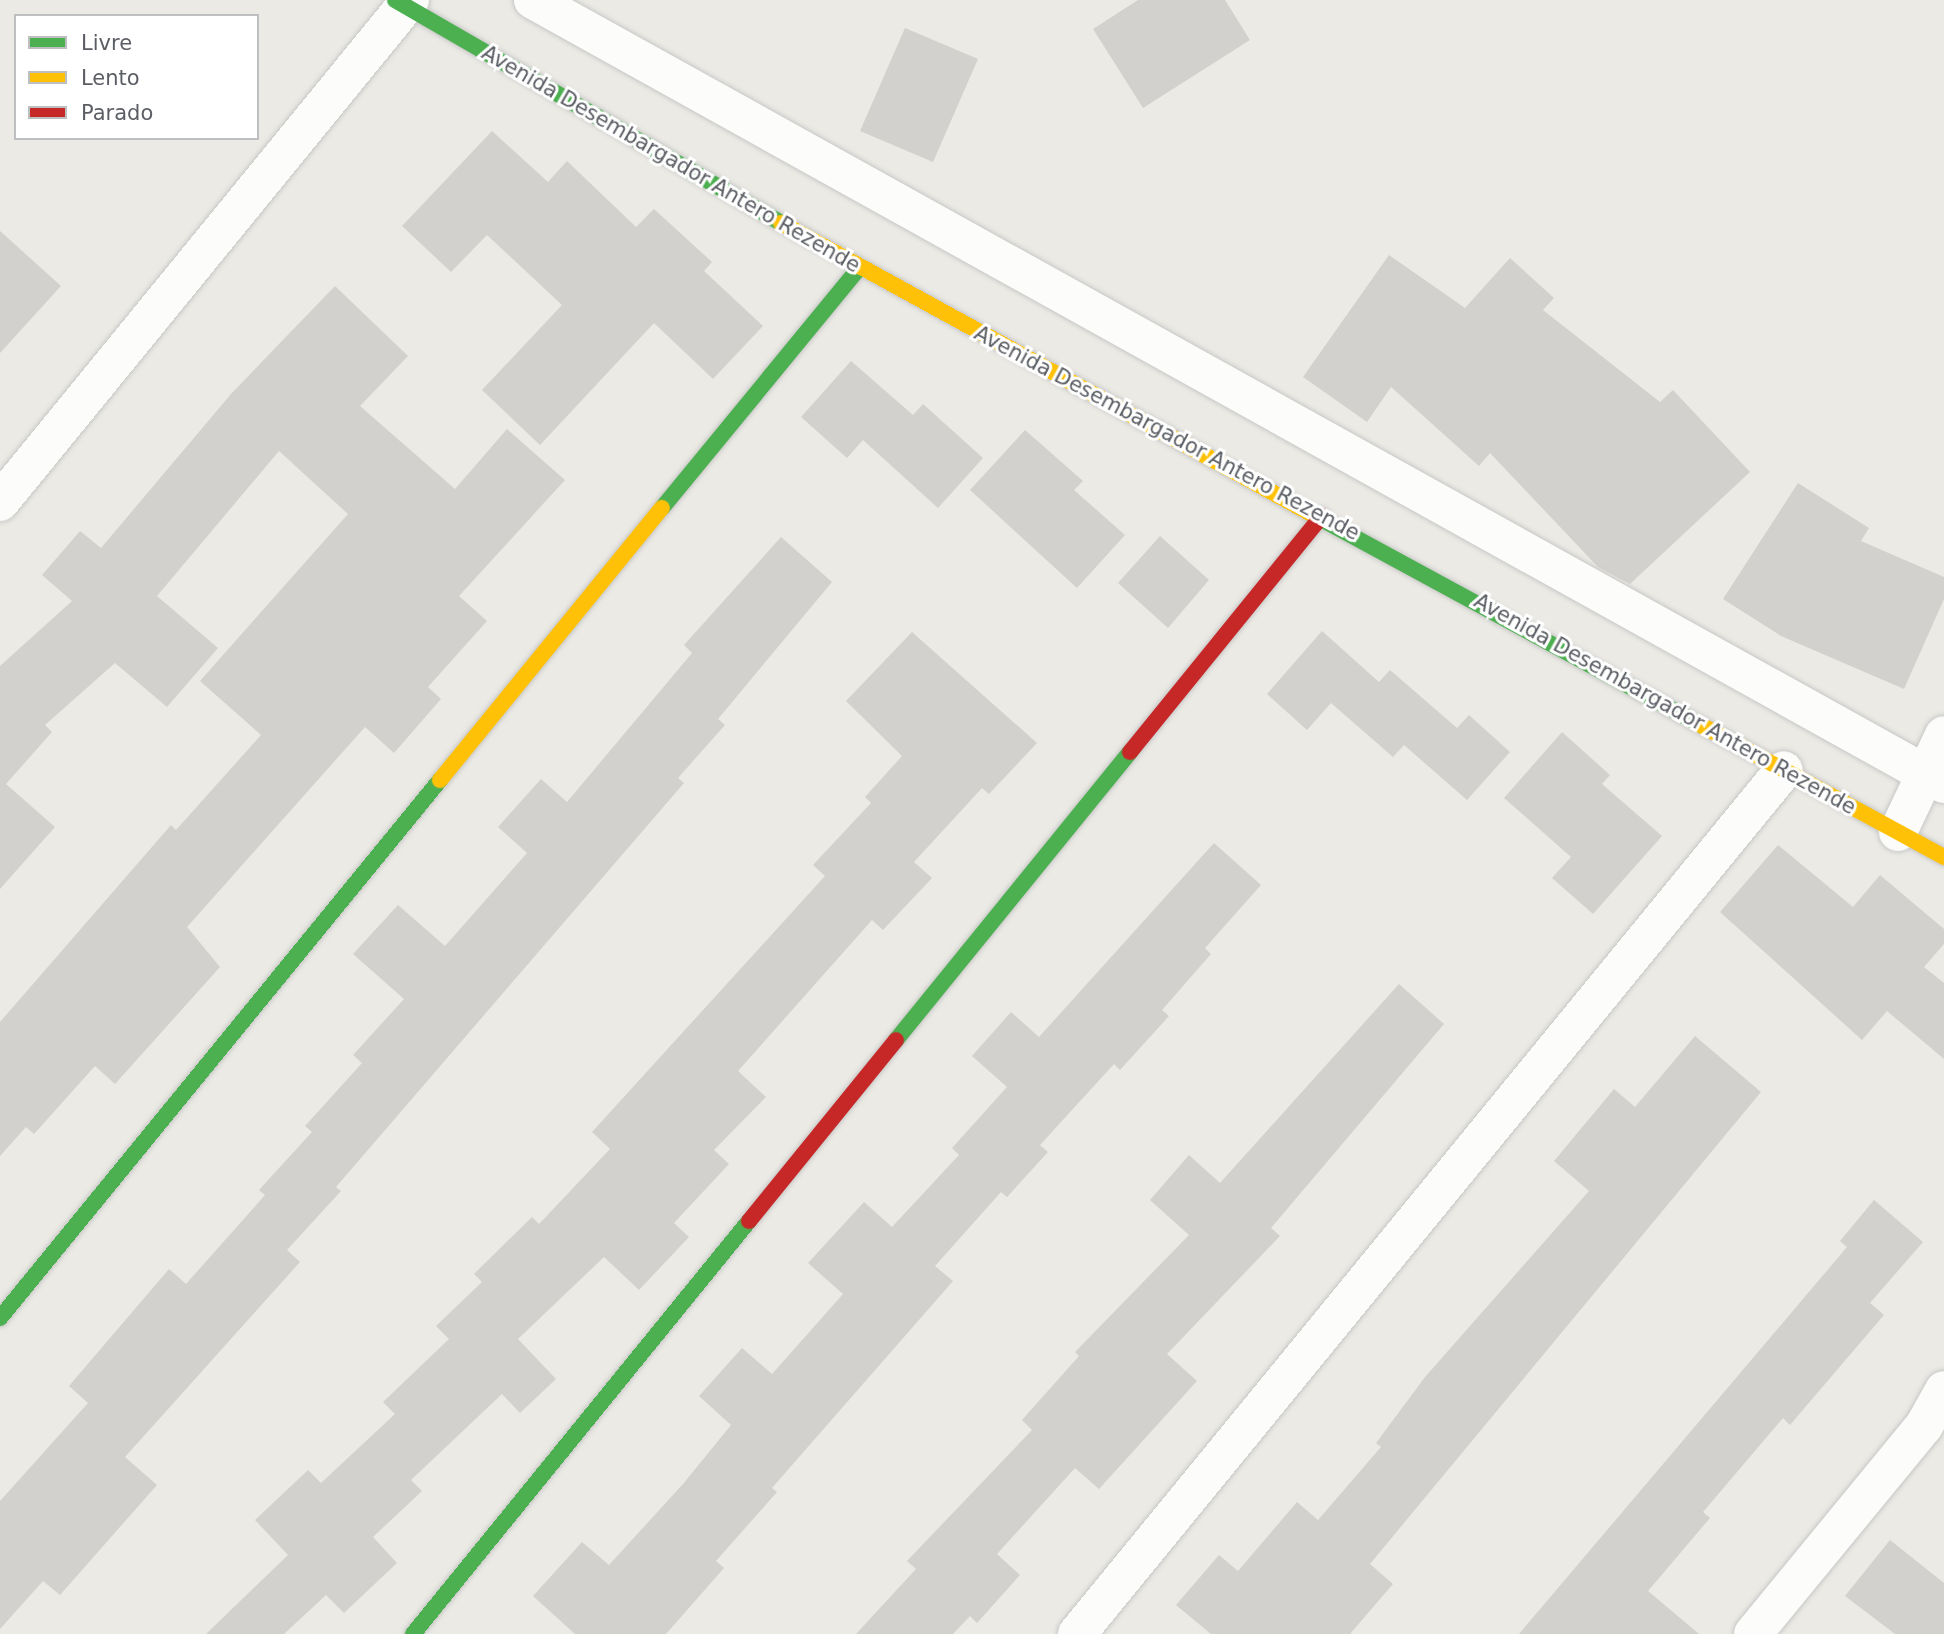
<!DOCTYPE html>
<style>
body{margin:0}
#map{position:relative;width:1944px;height:1634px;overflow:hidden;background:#ebeae5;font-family:"DejaVu Sans",sans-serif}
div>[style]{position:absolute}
.building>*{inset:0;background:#d2d1ce}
.roads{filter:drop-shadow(0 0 2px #c7c7c6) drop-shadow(0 0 2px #c7c7c6)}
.street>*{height:38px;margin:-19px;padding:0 19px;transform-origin:19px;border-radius:19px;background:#fcfcfb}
.fast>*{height:16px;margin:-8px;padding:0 8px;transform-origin:8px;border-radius:8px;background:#4caf50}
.slow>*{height:16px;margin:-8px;padding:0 8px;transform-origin:8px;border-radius:8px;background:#ffc107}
.jam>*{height:16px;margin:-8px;padding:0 8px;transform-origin:8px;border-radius:8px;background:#c62828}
span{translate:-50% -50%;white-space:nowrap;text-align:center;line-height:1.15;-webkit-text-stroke:6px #fff;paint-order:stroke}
.street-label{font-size:21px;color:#5b5e64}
.legend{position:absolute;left:14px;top:14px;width:245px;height:126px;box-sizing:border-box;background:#fff;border:2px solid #bdbfc1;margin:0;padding:9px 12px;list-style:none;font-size:21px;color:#5b5e64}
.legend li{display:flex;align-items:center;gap:14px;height:35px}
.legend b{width:35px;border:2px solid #bdbfc1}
</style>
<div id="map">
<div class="building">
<div style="clip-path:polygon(1138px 0,1225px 0,1250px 40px,1143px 108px,1093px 29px)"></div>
<div style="clip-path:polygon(905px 28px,978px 59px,933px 162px,860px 131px)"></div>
<div style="clip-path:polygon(492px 131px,548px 182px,567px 161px,636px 227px,654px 209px,712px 262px,704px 271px,763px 326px,713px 379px,654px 323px,540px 445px,482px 390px,562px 305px,487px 235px,451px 272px,402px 226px)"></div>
<div style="clip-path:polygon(0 231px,61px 286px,0 353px)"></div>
<div style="clip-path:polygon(1389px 255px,1465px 308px,1510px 258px,1554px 298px,1543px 310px,1660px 402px,1673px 390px,1750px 472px,1630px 584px,1598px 567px,1490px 453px,1479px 466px,1391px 387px,1367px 422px,1303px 377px)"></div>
<div style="clip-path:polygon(335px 286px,408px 356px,360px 406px,455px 489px,507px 429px,565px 480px,459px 596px,487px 621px,428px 687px,441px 699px,394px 753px,365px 727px,187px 927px,220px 967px,115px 1084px,95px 1066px,34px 1134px,26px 1127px,0 1156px,0 1022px,171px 825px,176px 830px,261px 735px,200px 681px,348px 514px,279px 451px,157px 596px,218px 648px,167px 707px,115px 663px,45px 725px,52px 732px,6px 784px,55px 827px,0 889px,0 666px,72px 601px,42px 575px,80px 531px,101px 548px,231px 394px)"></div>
<div style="clip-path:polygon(851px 361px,913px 415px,923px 404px,983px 458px,938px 508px,863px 440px,847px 458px,801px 417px)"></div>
<div style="clip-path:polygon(1025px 430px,1083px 481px,1074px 490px,1125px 535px,1077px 588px,970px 490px)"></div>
<div style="clip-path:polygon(1798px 483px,1869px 528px,1861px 541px,1944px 577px,1944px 599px,1904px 689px,1781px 636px,1723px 599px)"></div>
<div style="clip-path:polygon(1160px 536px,1209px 580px,1168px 628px,1118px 583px)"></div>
<div style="clip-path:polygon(781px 537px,832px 582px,718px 719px,725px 725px,678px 778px,684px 783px,336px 1187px,341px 1191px,287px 1250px,300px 1262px,125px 1457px,157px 1485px,60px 1595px,43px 1581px,0 1629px,0 1501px,88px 1403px,69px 1386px,169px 1269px,186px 1284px,265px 1195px,259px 1190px,312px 1132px,305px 1126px,362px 1063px,353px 1055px,404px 999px,353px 954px,398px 905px,445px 946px,527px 853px,498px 827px,541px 779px,567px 802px,692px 653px,684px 645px)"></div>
<div style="clip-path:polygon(1322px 631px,1379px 682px,1390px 670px,1457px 728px,1469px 715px,1510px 752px,1467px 800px,1404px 745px,1393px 757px,1331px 703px,1307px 730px,1267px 694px)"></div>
<div style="clip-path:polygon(912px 632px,1037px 743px,989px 794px,982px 788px,914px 862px,932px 878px,883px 930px,872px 920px,738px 1071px,766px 1097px,714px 1150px,729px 1164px,674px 1223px,689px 1237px,639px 1290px,604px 1257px,518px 1339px,556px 1379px,520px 1413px,502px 1394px,411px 1480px,422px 1491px,373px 1537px,397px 1563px,344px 1613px,326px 1595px,284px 1634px,206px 1634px,288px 1555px,255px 1520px,308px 1470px,321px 1483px,395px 1414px,383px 1402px,449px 1339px,436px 1326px,482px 1282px,474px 1274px,532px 1217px,539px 1224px,610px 1149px,592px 1132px,825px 876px,813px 865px,871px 803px,865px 797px,902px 756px,846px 701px)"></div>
<div style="clip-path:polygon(1562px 732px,1610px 775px,1602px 784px,1662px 836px,1593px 914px,1552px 878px,1571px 857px,1504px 798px)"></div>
<div style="clip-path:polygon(1214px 843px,1261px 885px,1205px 948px,1211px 954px,1162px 1010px,1169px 1016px,1120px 1070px,1114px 1064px,1040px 1145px,1048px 1152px,1007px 1197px,1001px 1192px,935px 1266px,953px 1281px,772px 1488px,777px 1492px,716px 1561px,724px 1568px,666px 1634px,575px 1634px,533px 1596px,582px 1542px,609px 1565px,683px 1484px,731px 1425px,699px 1396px,742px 1348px,772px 1374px,843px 1294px,808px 1263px,864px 1202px,892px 1227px,959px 1155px,952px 1148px,1007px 1087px,972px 1056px,1011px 1012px,1039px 1037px)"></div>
<div style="clip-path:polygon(1778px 845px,1853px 907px,1880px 875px,1944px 929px,1944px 944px,1924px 967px,1944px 983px,1944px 1059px,1887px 1011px,1862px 1040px,1720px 912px)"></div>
<div style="clip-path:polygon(1399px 984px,1444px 1024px,1271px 1228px,1280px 1236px,1167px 1354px,1197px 1381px,1099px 1489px,1075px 1468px,997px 1554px,1020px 1575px,977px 1623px,970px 1616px,953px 1634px,856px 1634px,916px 1569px,907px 1561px,1032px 1430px,1022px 1420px,1079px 1356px,1075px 1352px,1189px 1235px,1150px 1200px,1189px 1155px,1220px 1183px)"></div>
<div style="clip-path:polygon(1695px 1036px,1761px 1092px,1370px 1564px,1393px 1584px,1350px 1634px,1211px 1634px,1176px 1605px,1219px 1555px,1238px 1571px,1297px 1502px,1318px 1520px,1381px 1447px,1376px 1443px,1425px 1377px,1589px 1191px,1554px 1161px,1614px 1089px,1635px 1107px)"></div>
<div style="clip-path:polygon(1874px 1200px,1923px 1242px,1870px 1303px,1884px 1315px,1790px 1425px,1783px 1418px,1703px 1512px,1710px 1518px,1648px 1591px,1699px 1634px,1519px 1634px,1847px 1247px,1840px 1241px)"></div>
<div style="clip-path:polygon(1890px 1540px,1944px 1583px,1944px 1634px,1895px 1634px,1845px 1596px)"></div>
</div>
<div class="roads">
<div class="street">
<div style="left:533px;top:0;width:1614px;rotate:29.06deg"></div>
<div style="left:0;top:502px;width:648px;rotate:-50.76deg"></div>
<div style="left:1898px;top:832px;width:107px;rotate:-64.6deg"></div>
<div style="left:1077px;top:1634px;width:1116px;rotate:-50.71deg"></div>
<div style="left:1753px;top:1634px;width:269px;rotate:-50.6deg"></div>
<div style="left:1924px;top:1426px;width:41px;rotate:-60.9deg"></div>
</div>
<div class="fast">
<div style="left:395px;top:0;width:446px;rotate:30deg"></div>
<div style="left:662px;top:508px;width:310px;rotate:-50.6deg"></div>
<div style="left:1310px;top:513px;width:445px;rotate:28.5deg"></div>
<div style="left:896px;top:1040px;width:371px;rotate:-50.9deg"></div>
<div style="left:0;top:1318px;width:695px;rotate:-50.72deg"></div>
<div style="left:413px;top:1634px;width:532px;rotate:-50.87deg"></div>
</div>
<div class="slow">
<div style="left:781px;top:223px;width:603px;rotate:28.73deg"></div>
<div style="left:1701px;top:725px;width:277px;rotate:28.5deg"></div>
<div style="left:440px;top:780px;width:351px;rotate:-50.8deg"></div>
</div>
<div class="jam">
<div style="left:1130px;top:752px;width:304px;rotate:-50.9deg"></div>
<div style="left:749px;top:1221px;width:233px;rotate:-50.9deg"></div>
</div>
</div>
<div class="street-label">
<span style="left:671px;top:159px;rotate:30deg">Avenida Desembargador Antero Rezende</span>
<span style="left:1167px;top:433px;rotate:28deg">Avenida Desembargador Antero Rezende</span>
<span style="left:1665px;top:704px;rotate:29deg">Avenida Desembargador Antero Rezende</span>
</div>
<ul class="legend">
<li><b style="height:9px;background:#4caf50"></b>Livre</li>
<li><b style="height:9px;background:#ffc107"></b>Lento</li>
<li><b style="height:9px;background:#c62828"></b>Parado</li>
</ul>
</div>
